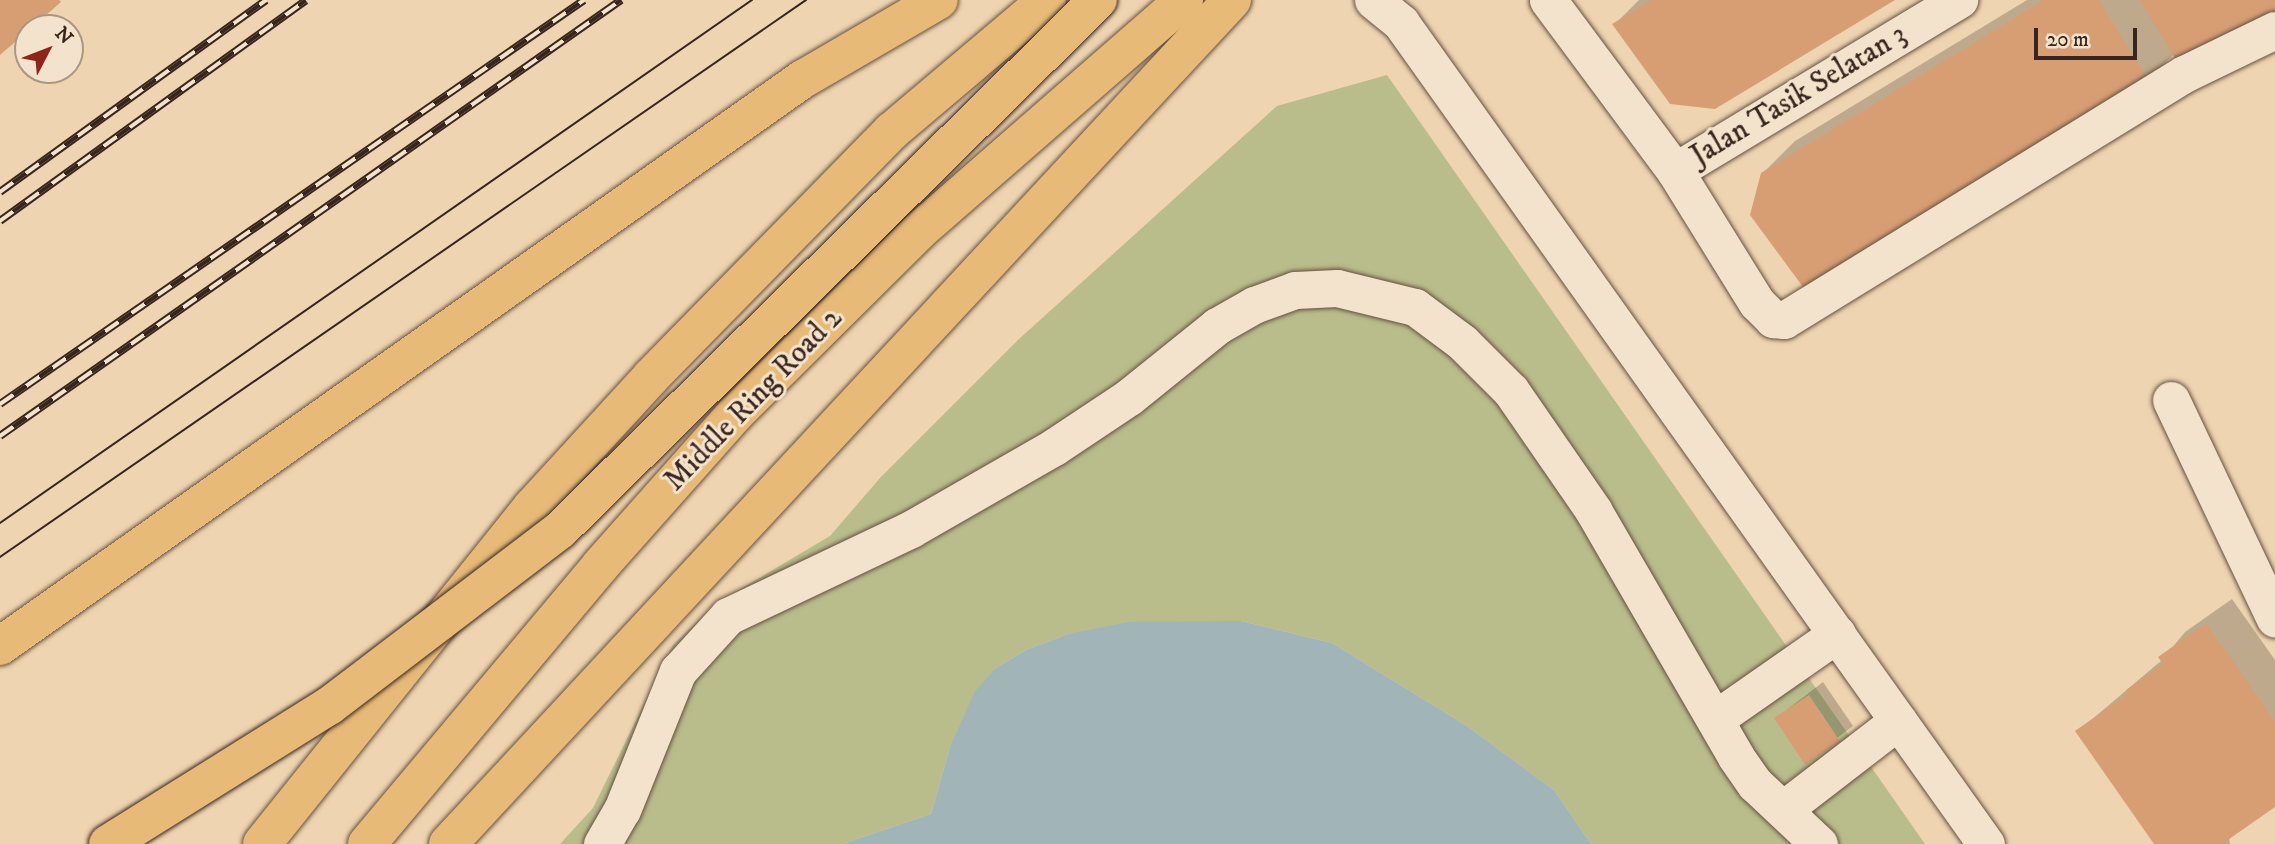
<!DOCTYPE html>
<style>
body{margin:0}
#map{position:relative;width:2275px;height:844px;overflow:hidden;background:#eed4b0;font-family:"IM FELL DW Pica",serif}
div>[style]{position:absolute}
.green>*{inset:0;background:#b9bd8b}
.water>*{inset:0;background:#a1b5b8}
.shadow>*{inset:0;background:#0003}
.building>*{inset:0;background:#d79e74}
.roads{filter:drop-shadow(0 0 2px #665142) drop-shadow(0 0 2px #665142)}
.minor>*{height:37px;margin:-18.5px;padding:0 18.5px;transform-origin:18.5px;border-radius:18.5px;background:#f4e3cc}
.highway>*{height:38px;margin:-19px;padding:0 19px;transform-origin:19px;border-radius:19px;background:#e7ba78}
.tram>*{height:2px;margin:-1px;padding:0 1px;transform-origin:1px;border-radius:1px;background:#38251e}
.rail>*{height:8px;margin-top:-4px;transform-origin:0;background:repeating-linear-gradient(90deg,#f4e3cc 0 16px,#38251e 0 32px);box-sizing:border-box;border-block:2px solid #38251e}
.bridges{filter:drop-shadow(0 0 2px #38251e) drop-shadow(0 0 2px #38251e)}
.highway-bridge>*{height:38px;margin:-19px;padding:0 19px;transform-origin:19px;border-radius:19px;background:#e7ba78}
span{translate:-50% -50%;white-space:nowrap;text-align:center;line-height:1.15;-webkit-text-stroke:6px #f4e3cc;paint-order:stroke}
.street-label{font-size:30px;color:#38251e}
.north{position:absolute;left:14px;top:14px;width:70px;height:70px;box-sizing:border-box;background:#f4e3cc;border:2px solid #a99786;border-radius:50%;rotate:48deg;font-size:19px;font-weight:700;line-height:28px;text-align:center;color:#38251e}
.north::after{content:'';display:block;margin:auto;width:24px;height:32px;background:#8f2418;clip-path:polygon(50% 0,100% 100%,50% 72%,0 100%)}
.scale{position:absolute;left:2034px;top:28px;width:103px;height:32px;box-sizing:border-box;border:4px solid #38251e;border-top:0;padding-left:9px;font-size:21px;line-height:24px;white-space:nowrap;color:#38251e;-webkit-text-stroke:5px #f4e3cc;paint-order:stroke}
</style>
<div id="map">
<div class="green">
<div style="clip-path:polygon(1387px 75px,1925px 844px,1591px 844px,1554px 790px,1467px 726px,1332px 643px,1241px 621px,1068px 634px,1026px 650px,996px 668px,950px 747px,931px 814px,842px 844px,560px 844px,593px 808px,673px 645px,717px 603px,830px 536px,880px 478px,1019px 339px,1277px 106px)"></div>
</div>
<div class="water">
<div style="clip-path:polygon(1241px 621px,1332px 643px,1467px 726px,1554px 790px,1591px 844px,842px 844px,931px 814px,950px 747px,975px 691px,996px 668px,1026px 650px,1068px 634px,1128px 622px)"></div>
</div>
<div class="shadow">
<div style="clip-path:polygon(1639px 0,1892px 0,1615px 24px)"></div>
<div style="clip-path:polygon(2027px 0,2275px 0,2174px 54px,2148px 80px,1762px 174px,1795px 141px)"></div>
<div style="clip-path:polygon(2232px 599px,2275px 660px,2275px 805px,2229px 837px,2230px 844px,2156px 844px,2077px 732px,2162px 660px,2185px 632px)"></div>
<div style="clip-path:polygon(1823px 682px,1853px 726px,1805px 762px,1776px 718px)"></div>
</div>
<div class="building">
<div style="clip-path:polygon(0 0,59px 0,61px 2px,0 55px)"></div>
<div style="clip-path:polygon(1652px 0,1895px 0,1715px 109px,1670px 104px,1612px 24px)"></div>
<div style="clip-path:polygon(2044px 0,2099px 0,2149px 81px,1806px 291px,1750px 215px,1761px 173px)"></div>
<div style="clip-path:polygon(2140px 0,2275px 0,2275px 14px,2182px 70px)"></div>
<div style="clip-path:polygon(2206px 623px,2275px 721px,2275px 807px,2222px 844px,2154px 844px,2075px 731px,2129px 693px,2126px 690px,2163px 664px,2158px 657px)"></div>
<div style="clip-path:polygon(1809px 695px,1840px 741px,1805px 765px,1774px 718px)"></div>
</div>
<div class="roads">
<div class="minor">
<div style="left:1373px;top:0;width:36px;rotate:39deg"></div>
<div style="left:1401px;top:23px;width:1008px;rotate:54.53deg"></div>
<div style="left:1548px;top:0;width:213px;rotate:53.4deg"></div>
<div style="left:1675px;top:171px;width:155px;rotate:58.2deg"></div>
<div style="left:1757px;top:303px;width:23px;rotate:45deg"></div>
<div style="left:1773px;top:319px;width:11px;rotate:5deg"></div>
<div style="left:1784px;top:320px;width:470px;rotate:-31.6deg"></div>
<div style="left:2184px;top:74px;width:101px;rotate:-25.8deg"></div>
<div style="left:1675px;top:171px;width:332px;rotate:-31.1deg"></div>
<div style="left:2171px;top:400px;width:242px;rotate:64.6deg"></div>
<div style="left:1715px;top:719px;width:149px;rotate:-34.9deg"></div>
<div style="left:1785px;top:808px;width:143px;rotate:-37.6deg"></div>
<div style="left:602px;top:844px;width:39px;rotate:-60deg"></div>
<div style="left:622px;top:810px;width:150px;rotate:-68.1deg"></div>
<div style="left:678px;top:671px;width:74px;rotate:-47.7deg"></div>
<div style="left:728px;top:616px;width:203px;rotate:-25.4deg"></div>
<div style="left:911px;top:529px;width:165px;rotate:-29.8deg"></div>
<div style="left:1054px;top:447px;width:90px;rotate:-33.7deg"></div>
<div style="left:1129px;top:397px;width:113px;rotate:-38.9deg"></div>
<div style="left:1217px;top:326px;width:43px;rotate:-29.6deg"></div>
<div style="left:1254px;top:305px;width:44px;rotate:-20.1deg"></div>
<div style="left:1295px;top:290px;width:42px;rotate:-2.7deg"></div>
<div style="left:1337px;top:288px;width:80px;rotate:13.7deg"></div>
<div style="left:1415px;top:307px;width:59px;rotate:36.7deg"></div>
<div style="left:1462px;top:342px;width:69px;rotate:45deg"></div>
<div style="left:1511px;top:391px;width:145px;rotate:55.4deg"></div>
<div style="left:1593px;top:510px;width:285px;rotate:59.9deg"></div>
<div style="left:1736px;top:757px;width:33px;rotate:55deg"></div>
<div style="left:1755px;top:784px;width:88px;rotate:43.2deg"></div>
</div>
<div class="highway">
<div style="left:0;top:646px;width:983px;rotate:-35.23deg"></div>
<div style="left:803px;top:79px;width:157px;rotate:-30.2deg"></div>
<div style="left:262px;top:844px;width:432px;rotate:-51.3deg"></div>
<div style="left:532px;top:507px;width:176px;rotate:-47.5deg"></div>
<div style="left:651px;top:377px;width:344px;rotate:-45.6deg"></div>
<div style="left:892px;top:131px;width:203px;rotate:-40.2deg"></div>
<div style="left:367px;top:844px;width:364px;rotate:-50deg"></div>
<div style="left:601px;top:565px;width:203px;rotate:-48.4deg"></div>
<div style="left:736px;top:413px;width:257px;rotate:-44.8deg"></div>
<div style="left:918px;top:232px;width:353px;rotate:-41.1deg"></div>
<div style="left:448px;top:844px;width:1152px;rotate:-47.11deg"></div>
</div>
</div>
<div class="tram">
<div style="left:0;top:523px;width:916px;rotate:-34.82deg"></div>
<div style="left:0;top:557px;width:980px;rotate:-34.65deg"></div>
</div>
<div class="rail">
<div style="left:0;top:192px;width:328px;rotate:-35.8deg"></div>
<div style="left:0;top:221px;width:377px;rotate:-35.8deg"></div>
<div style="left:0;top:404px;width:710px;rotate:-34.67deg"></div>
<div style="left:0;top:436px;width:759px;rotate:-35.07deg"></div>
</div>
<div class="bridges">
<div class="highway-bridge">
<div style="left:108px;top:844px;width:261px;rotate:-32deg"></div>
<div style="left:329px;top:706px;width:290px;rotate:-37.3deg"></div>
<div style="left:560px;top:530px;width:755px;rotate:-44.57deg"></div>
</div>
</div>
<div class="street-label">
<span style="left:1799px;top:96px;rotate:-31deg">Jalan Tasik Selatan 3</span>
<span style="left:754px;top:400px;rotate:-46deg">Middle Ring Road 2</span>
</div>
<div class="north">N</div>
<div class="scale">20 m</div>
</div>
